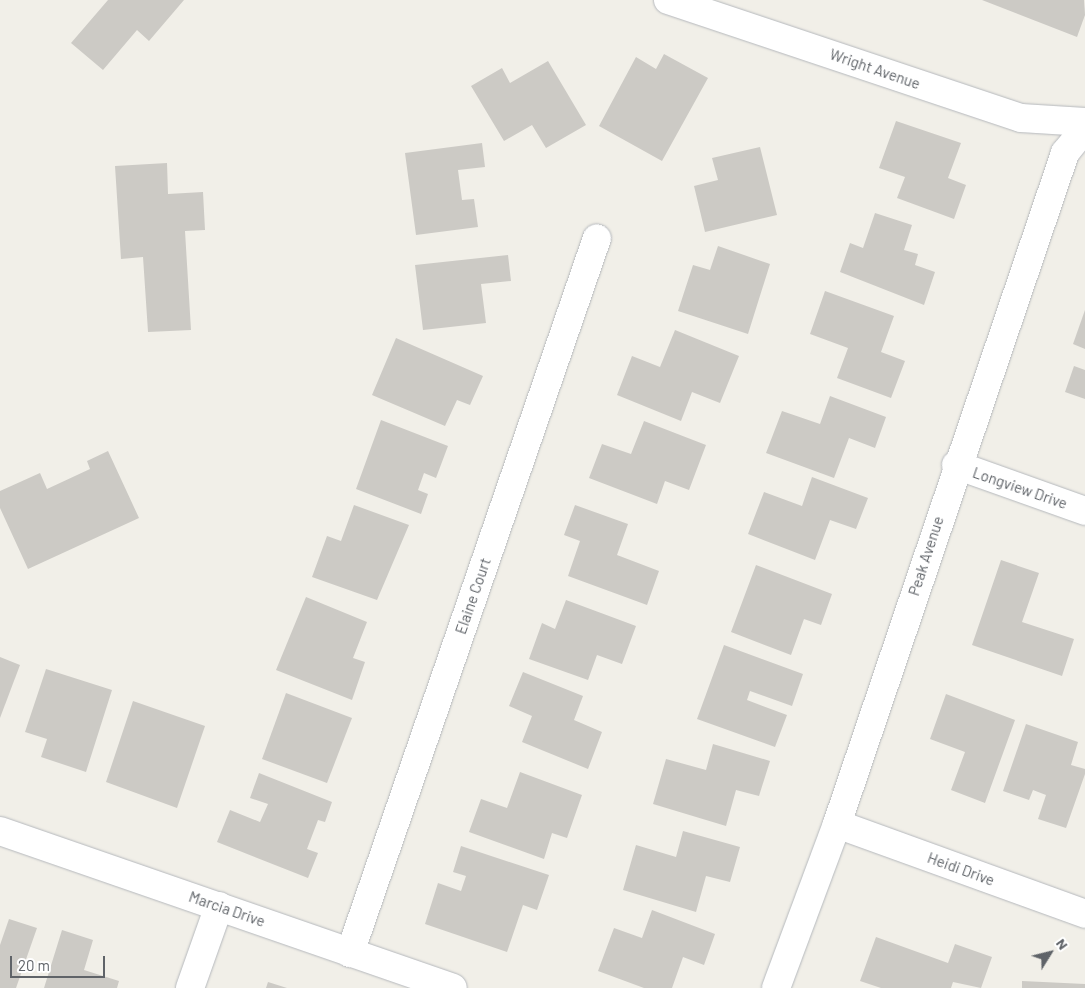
<!DOCTYPE html>
<style>
body{margin:0}
#map{position:relative;width:1085px;height:988px;overflow:hidden;background:#f1efe8;font-family:Barlow,sans-serif}
div>[style]{position:absolute}
.building>*{inset:0;background:#cccac5}
.roads{filter:drop-shadow(0 0 1px #b5b8bc) drop-shadow(0 0 1px #b5b8bc)}
.minor>*{height:28px;margin:-14px;padding:0 14px;transform-origin:14px;border-radius:14px;background:#fff}
span{translate:-50% -50%;white-space:nowrap;text-align:center;line-height:1.15;-webkit-text-stroke:4px #fff;paint-order:stroke}
.street-label{font-size:15px;color:#5f6368}
.north{position:absolute;left:1025px;top:928px;width:50px;height:50px;-webkit-text-stroke:4px #fff;paint-order:stroke;rotate:54deg;font-size:14px;font-weight:700;line-height:20px;text-align:center;color:#5f6368}
.north::after{content:'';display:block;margin:auto;width:18px;height:22px;background:#5f6368;clip-path:polygon(50% 0,100% 100%,50% 72%,0 100%)}
.scale{position:absolute;left:10px;top:956px;width:95px;height:22px;box-sizing:border-box;border:2px solid #5f6368;border-top:0;padding-left:6px;font-size:15px;line-height:18px;white-space:nowrap;color:#5f6368;-webkit-text-stroke:4px #fff;paint-order:stroke}
</style>
<div id="map">
<div class="building">
<div style="clip-path:polygon(108px 0,184px 0,149px 41px,137px 30px,103px 70px,71px 43px)"></div>
<div style="clip-path:polygon(982px 0,1084px 0,1085px 15px,1077px 37px)"></div>
<div style="clip-path:polygon(664px 54px,708px 78px,662px 161px,599px 126px,636px 57px,656px 69px)"></div>
<div style="clip-path:polygon(548px 61px,586px 125px,546px 148px,532px 125px,504px 141px,471px 86px,502px 68px,510px 83px)"></div>
<div style="clip-path:polygon(896px 121px,961px 143px,948px 178px,966px 185px,954px 219px,897px 198px,905px 177px,879px 168px)"></div>
<div style="clip-path:polygon(482px 143px,485px 167px,458px 170px,462px 200px,474px 199px,478px 227px,416px 235px,405px 153px)"></div>
<div style="clip-path:polygon(760px 147px,777px 215px,705px 232px,694px 186px,718px 180px,712px 158px)"></div>
<div style="clip-path:polygon(167px 163px,168px 194px,203px 192px,205px 230px,185px 231px,191px 330px,148px 332px,143px 257px,121px 259px,115px 166px)"></div>
<div style="clip-path:polygon(875px 213px,912px 225px,904px 250px,918px 254px,915px 265px,935px 272px,924px 305px,840px 272px,850px 243px,863px 248px)"></div>
<div style="clip-path:polygon(718px 246px,770px 264px,748px 334px,678px 311px,693px 265px,710px 270px)"></div>
<div style="clip-path:polygon(508px 255px,511px 281px,481px 284px,486px 323px,423px 330px,415px 265px)"></div>
<div style="clip-path:polygon(825px 291px,894px 316px,881px 352px,905px 361px,891px 398px,837px 378px,848px 348px,810px 334px)"></div>
<div style="clip-path:polygon(1085px 310px,1085px 349px,1073px 344px)"></div>
<div style="clip-path:polygon(675px 330px,739px 356px,720px 403px,692px 392px,681px 421px,617px 395px,632px 356px,660px 367px)"></div>
<div style="clip-path:polygon(396px 338px,483px 376px,470px 405px,457px 400px,445px 426px,372px 395px)"></div>
<div style="clip-path:polygon(1074px 366px,1085px 370px,1085px 399px,1065px 392px)"></div>
<div style="clip-path:polygon(830px 396px,886px 417px,875px 448px,849px 438px,834px 478px,766px 453px,782px 411px,820px 424px)"></div>
<div style="clip-path:polygon(381px 420px,448px 446px,436px 478px,424px 473px,418px 490px,428px 494px,421px 514px,356px 489px)"></div>
<div style="clip-path:polygon(644px 421px,706px 445px,689px 490px,665px 481px,657px 504px,589px 478px,602px 444px,631px 454px)"></div>
<div style="clip-path:polygon(108px 451px,139px 518px,28px 569px,0 508px,0 491px,40px 473px,47px 489px,90px 469px,87px 461px)"></div>
<div style="clip-path:polygon(812px 477px,868px 498px,856px 529px,830px 520px,815px 560px,748px 534px,764px 492px,802px 506px)"></div>
<div style="clip-path:polygon(354px 505px,409px 525px,377px 600px,312px 577px,327px 536px,341px 541px)"></div>
<div style="clip-path:polygon(575px 505px,628px 524px,617px 555px,659px 571px,647px 605px,568px 576px,580px 541px,564px 535px)"></div>
<div style="clip-path:polygon(1001px 560px,1039px 573px,1022px 622px,1074px 639px,1062px 676px,972px 645px)"></div>
<div style="clip-path:polygon(756px 565px,832px 594px,821px 625px,804px 619px,791px 655px,731px 632px)"></div>
<div style="clip-path:polygon(306px 597px,367px 622px,353px 658px,365px 662px,352px 700px,276px 670px)"></div>
<div style="clip-path:polygon(566px 600px,636px 626px,622px 664px,597px 655px,588px 680px,529px 659px,542px 623px,555px 629px)"></div>
<div style="clip-path:polygon(724px 645px,803px 674px,792px 706px,750px 691px,747px 700px,787px 715px,775px 747px,697px 719px)"></div>
<div style="clip-path:polygon(0 657px,20px 665px,0 718px)"></div>
<div style="clip-path:polygon(46px 669px,112px 690px,86px 772px,41px 757px,47px 739px,25px 732px)"></div>
<div style="clip-path:polygon(523px 672px,583px 696px,574px 720px,602px 732px,588px 769px,522px 742px,532px 716px,509px 706px)"></div>
<div style="clip-path:polygon(286px 693px,352px 718px,327px 783px,262px 759px)"></div>
<div style="clip-path:polygon(946px 694px,1015px 720px,985px 803px,951px 790px,965px 752px,930px 739px)"></div>
<div style="clip-path:polygon(133px 701px,205px 726px,177px 808px,106px 782px)"></div>
<div style="clip-path:polygon(1026px 724px,1078px 742px,1071px 765px,1085px 769px,1085px 774px,1066px 828px,1038px 819px,1046px 795px,1033px 790px,1029px 800px,1003px 791px)"></div>
<div style="clip-path:polygon(713px 744px,770px 761px,759px 796px,736px 790px,726px 826px,653px 804px,666px 759px,706px 770px)"></div>
<div style="clip-path:polygon(520px 772px,582px 795px,567px 838px,552px 833px,544px 859px,469px 832px,481px 799px,507px 808px)"></div>
<div style="clip-path:polygon(259px 773px,332px 802px,325px 822px,318px 820px,307px 849px,318px 853px,308px 878px,217px 842px,230px 810px,260px 822px,268px 804px,250px 798px)"></div>
<div style="clip-path:polygon(683px 831px,740px 847px,730px 882px,706px 876px,696px 912px,623px 890px,636px 845px,676px 857px)"></div>
<div style="clip-path:polygon(461px 846px,549px 875px,537px 910px,523px 905px,507px 952px,425px 924px,438px 883px,461px 891px,466px 876px,453px 872px)"></div>
<div style="clip-path:polygon(652px 910px,715px 934px,704px 965px,683px 957px,672px 988px,644px 988px,598px 971px,614px 928px,642px 938px)"></div>
<div style="clip-path:polygon(9px 919px,37px 928px,16px 988px,0 988px,0 945px)"></div>
<div style="clip-path:polygon(62px 930px,93px 940px,84px 970px,119px 981px,117px 988px,44px 988px)"></div>
<div style="clip-path:polygon(876px 937px,948px 963px,955px 944px,992px 957px,981px 988px,953px 982px,951px 988px,881px 988px,860px 981px)"></div>
<div style="clip-path:polygon(1022px 981px,1085px 984px,1085px 988px,1022px 988px)"></div>
<div style="clip-path:polygon(268px 982px,287px 988px,266px 988px)"></div>
</div>
<div class="roads">
<div class="minor">
<div style="left:668px;top:0;width:372px;rotate:18.5deg"></div>
<div style="left:1021px;top:118px;width:64px;rotate:3.6deg"></div>
<div style="left:956px;top:465px;width:137px;rotate:19.6deg"></div>
<div style="left:837px;top:824px;width:264px;rotate:19.9deg"></div>
<div style="left:0;top:831px;width:479px;rotate:19.1deg"></div>
<div style="left:350px;top:953px;width:756px;rotate:-70.94deg"></div>
<div style="left:190px;top:988px;width:87px;rotate:-70.5deg"></div>
<div style="left:776px;top:988px;width:175px;rotate:-69.6deg"></div>
<div style="left:837px;top:824px;width:709px;rotate:-71.23deg"></div>
<div style="left:1065px;top:153px;width:32px;rotate:-51deg"></div>
</div>
</div>
<div class="street-label">
<span style="left:875px;top:69px;rotate:19deg">Wright Avenue</span>
<span style="left:1020px;top:488px;rotate:19deg">Longview Drive</span>
<span style="left:926px;top:556px;rotate:-72deg">Peak Avenue</span>
<span style="left:473px;top:596px;rotate:-71deg">Elaine Court</span>
<span style="left:961px;top:869px;rotate:20deg">Heidi Drive</span>
<span style="left:227px;top:909px;rotate:19deg">Marcia Drive</span>
</div>
<div class="north">N</div>
<div class="scale">20 m</div>
</div>
